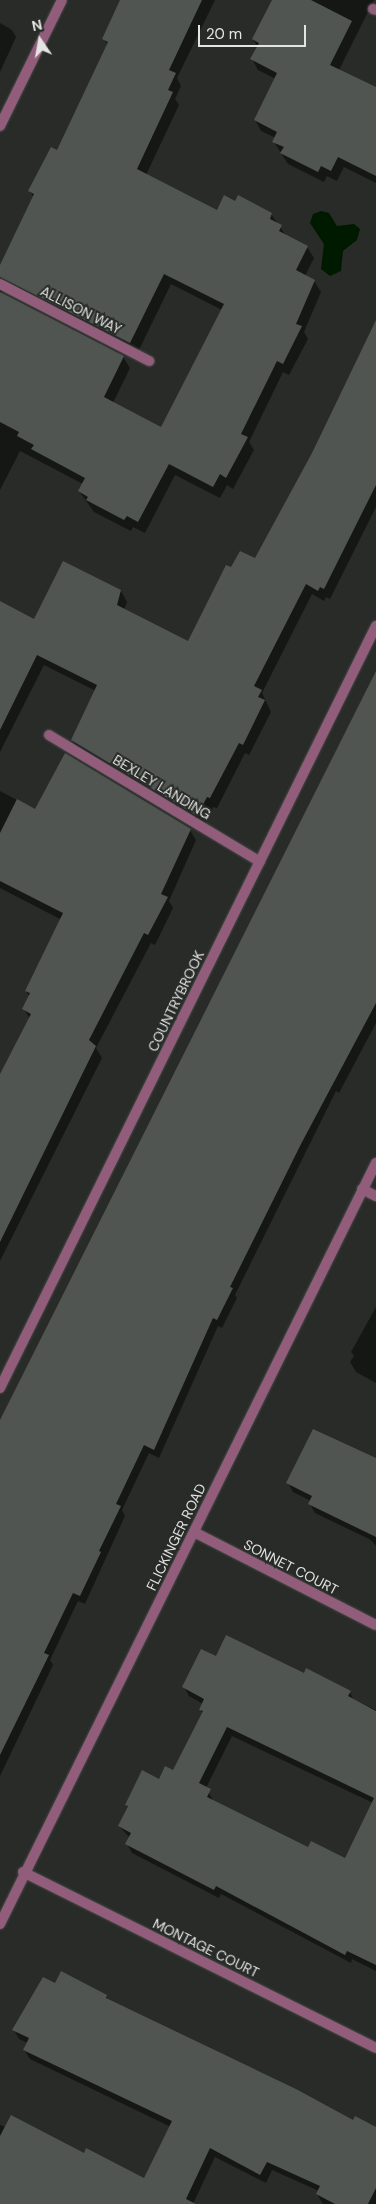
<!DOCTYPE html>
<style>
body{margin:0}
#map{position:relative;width:376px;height:2204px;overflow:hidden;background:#282b28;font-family:"DM Sans",sans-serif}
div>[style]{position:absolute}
.water>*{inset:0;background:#001a00}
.shadow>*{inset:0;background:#0007}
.building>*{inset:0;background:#515551}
.roads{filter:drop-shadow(0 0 1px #464946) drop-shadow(0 0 1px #464946)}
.minor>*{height:10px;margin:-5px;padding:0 5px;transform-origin:5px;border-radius:5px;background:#925d7a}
span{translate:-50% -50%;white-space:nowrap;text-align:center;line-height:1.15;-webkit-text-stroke:4px #282b28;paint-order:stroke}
.street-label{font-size:14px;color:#e3e5e3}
.north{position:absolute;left:15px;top:15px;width:50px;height:50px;-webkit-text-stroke:4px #282b28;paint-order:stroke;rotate:348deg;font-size:14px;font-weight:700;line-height:20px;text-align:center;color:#e3e5e3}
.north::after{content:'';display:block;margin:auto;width:18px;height:22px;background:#e3e5e3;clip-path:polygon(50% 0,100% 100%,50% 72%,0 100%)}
.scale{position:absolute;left:198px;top:25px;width:108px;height:22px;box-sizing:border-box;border:2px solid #e3e5e3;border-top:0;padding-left:6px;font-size:15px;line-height:18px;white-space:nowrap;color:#e3e5e3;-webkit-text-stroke:4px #282b28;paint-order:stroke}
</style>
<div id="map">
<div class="water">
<div style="clip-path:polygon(321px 211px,329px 213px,337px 226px,354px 224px,360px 229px,357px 240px,343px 251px,341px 271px,330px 276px,321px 269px,324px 244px,310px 223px,313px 214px)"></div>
</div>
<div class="shadow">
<div style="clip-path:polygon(123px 0,215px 0,177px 78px,181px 86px,175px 99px,179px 105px,146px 175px,217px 212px,236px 203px,271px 214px,287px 237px,307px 247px,314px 258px,305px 276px,314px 281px,321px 292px,304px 332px,308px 339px,289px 375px,283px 372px,249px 442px,254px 450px,233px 489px,227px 485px,220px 498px,175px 475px,145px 533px,133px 527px,131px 531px,94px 512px,79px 491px,83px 484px,20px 451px,0 490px,0 293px,123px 357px,130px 368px,113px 403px,161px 429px,222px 310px,171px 284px,137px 354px,10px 289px,0 293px,0 268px,34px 198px,30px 191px,57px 152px,108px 45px,104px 39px)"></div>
<div style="clip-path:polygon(282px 0,374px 0,339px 70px,376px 88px,376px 183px,344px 167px,337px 181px,327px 176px,324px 182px,288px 164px,274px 142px,276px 138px,261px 131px,255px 120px,276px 79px,258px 70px,252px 59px,258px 47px,253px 39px)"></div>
<div style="clip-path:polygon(0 23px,12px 30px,16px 37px,0 72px)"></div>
<div style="clip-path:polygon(376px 323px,376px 507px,330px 599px,326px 597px,324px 601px,312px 594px,262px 693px,271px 712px,249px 755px,245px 753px,217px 808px,213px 807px,204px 826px,78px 751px,72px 740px,96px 691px,44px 665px,0 752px,0 603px,35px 620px,121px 591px,127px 602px,124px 610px,189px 643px,232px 569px,256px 560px,314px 453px)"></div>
<div style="clip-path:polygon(376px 672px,376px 1023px,339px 1093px,336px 1091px,235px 1295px,237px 1298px,222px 1328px,218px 1326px,159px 1458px,149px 1453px,122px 1510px,125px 1516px,85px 1604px,78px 1601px,50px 1660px,53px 1665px,0 1776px,0 1425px)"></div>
<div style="clip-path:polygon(0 791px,36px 810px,190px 830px,196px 840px,169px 901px,173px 908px,155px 945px,151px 943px,96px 1048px,102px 1058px,0 1261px,0 1078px,30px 1019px,24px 1009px,30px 997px,26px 991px,62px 920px,0 888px)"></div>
<div style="clip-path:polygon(376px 1307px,376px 1383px,356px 1372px,350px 1362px,354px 1356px,351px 1352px)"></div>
<div style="clip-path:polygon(376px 1461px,376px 1546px,371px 1540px,315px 1513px,310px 1504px,311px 1501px,293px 1492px,288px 1483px)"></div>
<div style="clip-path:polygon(evenodd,216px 1658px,305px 1674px,350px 1692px,353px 1699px,376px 1710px,376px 1971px,352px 1959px,351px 1963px,221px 1894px,219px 1898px,132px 1853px,127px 1844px,130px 1838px,119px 1826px,142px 1772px,159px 1781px,174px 1772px,203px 1714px,200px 1709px,203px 1704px,189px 1696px,184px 1687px,216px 1658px,232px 1736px,373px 1803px,346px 1860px,308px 1849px,214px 1802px,206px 1788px,232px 1736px)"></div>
<div style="clip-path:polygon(56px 1984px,106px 1996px,109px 2001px,353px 2122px,376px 2130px,376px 2204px,323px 2204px,317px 2194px,319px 2191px,272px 2170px,266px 2183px,215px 2157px,193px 2204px,0 2204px,0 2125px,145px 2179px,171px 2127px,30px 2059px,24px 2050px,28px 2043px,19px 2039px,14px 2030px)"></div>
</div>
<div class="building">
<div style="clip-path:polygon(120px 0,202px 0,169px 70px,176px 73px,168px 90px,173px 92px,137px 169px,217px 210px,224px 195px,235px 201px,238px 195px,272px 213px,270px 219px,282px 225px,279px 231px,308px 246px,296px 270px,315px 280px,296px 324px,302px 326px,283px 364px,277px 361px,241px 434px,248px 437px,226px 478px,220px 474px,213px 487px,169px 464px,138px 522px,127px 516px,124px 520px,86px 500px,88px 497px,78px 491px,85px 478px,31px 449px,34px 445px,17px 436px,19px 432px,0 422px,0 292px,124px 356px,104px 397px,161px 427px,224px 304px,164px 274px,130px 343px,0 277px,0 265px,34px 194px,28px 191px,51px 147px,57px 150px,108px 42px,102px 39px)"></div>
<div style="clip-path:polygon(272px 0,311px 0,352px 21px,330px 65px,376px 87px,376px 176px,338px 157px,331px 171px,321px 166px,318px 172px,280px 153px,284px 147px,272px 142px,277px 132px,254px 120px,277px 73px,250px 59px,259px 43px,252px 39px)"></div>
<div style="clip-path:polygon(376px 320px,376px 485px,324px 589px,320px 587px,318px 591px,306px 584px,254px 686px,262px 690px,258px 697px,265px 700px,243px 745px,239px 743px,210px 798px,207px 797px,197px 816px,71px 740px,97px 685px,37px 655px,0 730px,0 601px,34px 619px,63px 561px,121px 590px,117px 605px,188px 641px,226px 565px,231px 567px,240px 551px,255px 558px,312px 453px)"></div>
<div style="clip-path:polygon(376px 671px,376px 1003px,301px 1144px,230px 1287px,233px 1288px,217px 1320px,213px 1318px,154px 1450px,144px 1445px,116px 1504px,121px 1506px,99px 1551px,101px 1552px,80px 1596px,73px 1593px,44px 1653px,49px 1655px,0 1755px,0 1420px)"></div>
<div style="clip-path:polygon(65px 753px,191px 829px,161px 894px,168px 897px,148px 935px,144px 933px,89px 1040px,96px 1046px,0 1242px,0 1074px,31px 1014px,22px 1009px,30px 993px,25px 991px,63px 913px,0 881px,0 833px,17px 799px,35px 809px)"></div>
<div style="clip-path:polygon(313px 1429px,376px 1458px,376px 1537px,308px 1504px,312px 1496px,286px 1483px)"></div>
<div style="clip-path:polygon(evenodd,226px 1635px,304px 1673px,306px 1668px,351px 1691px,348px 1696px,376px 1711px,376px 1965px,347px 1951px,345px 1955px,216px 1886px,214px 1890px,125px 1844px,131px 1833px,118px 1826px,128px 1806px,125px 1805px,142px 1770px,159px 1779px,165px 1766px,173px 1770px,203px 1711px,199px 1710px,204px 1699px,182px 1687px,201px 1649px,216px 1656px,226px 1635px,227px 1727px,374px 1798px,345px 1858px,311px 1841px,308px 1847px,207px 1797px,211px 1789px,199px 1783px,227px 1727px)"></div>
<div style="clip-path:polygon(61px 1971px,107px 1995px,106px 1998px,296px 2089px,353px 2120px,355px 2116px,376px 2127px,376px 2188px,368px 2204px,335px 2204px,316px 2194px,320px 2186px,267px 2162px,260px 2175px,210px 2148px,186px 2199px,196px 2204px,0 2204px,0 2136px,11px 2115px,84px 2153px,86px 2148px,144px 2178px,172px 2121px,23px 2050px,29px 2038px,12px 2030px,43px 1977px,55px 1983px)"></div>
</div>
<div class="roads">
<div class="minor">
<div style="left:373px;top:9px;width:3px;rotate:18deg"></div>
<div style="left:0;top:126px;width:140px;rotate:-63.8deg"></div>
<div style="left:0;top:284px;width:168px;rotate:27.3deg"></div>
<div style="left:49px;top:735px;width:246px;rotate:31deg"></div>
<div style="left:362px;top:1189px;width:16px;rotate:27deg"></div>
<div style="left:0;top:1388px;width:850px;rotate:-63.74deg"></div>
<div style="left:194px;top:1532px;width:204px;rotate:27.1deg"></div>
<div style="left:23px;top:1872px;width:394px;rotate:26.5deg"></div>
<div style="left:0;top:1924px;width:849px;rotate:-63.71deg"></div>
</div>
</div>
<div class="street-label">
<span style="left:81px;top:310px;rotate:27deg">ALLISON WAY</span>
<span style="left:162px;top:787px;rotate:31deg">BEXLEY LANDING</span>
<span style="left:176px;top:1001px;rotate:-64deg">COUNTRYBROOK</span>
<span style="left:176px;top:1537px;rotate:-64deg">FLICKINGER ROAD</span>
<span style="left:291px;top:1567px;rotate:27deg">SONNET COURT</span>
<span style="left:206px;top:1948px;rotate:26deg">MONTAGE COURT</span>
</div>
<div class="north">N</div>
<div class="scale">20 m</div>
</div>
